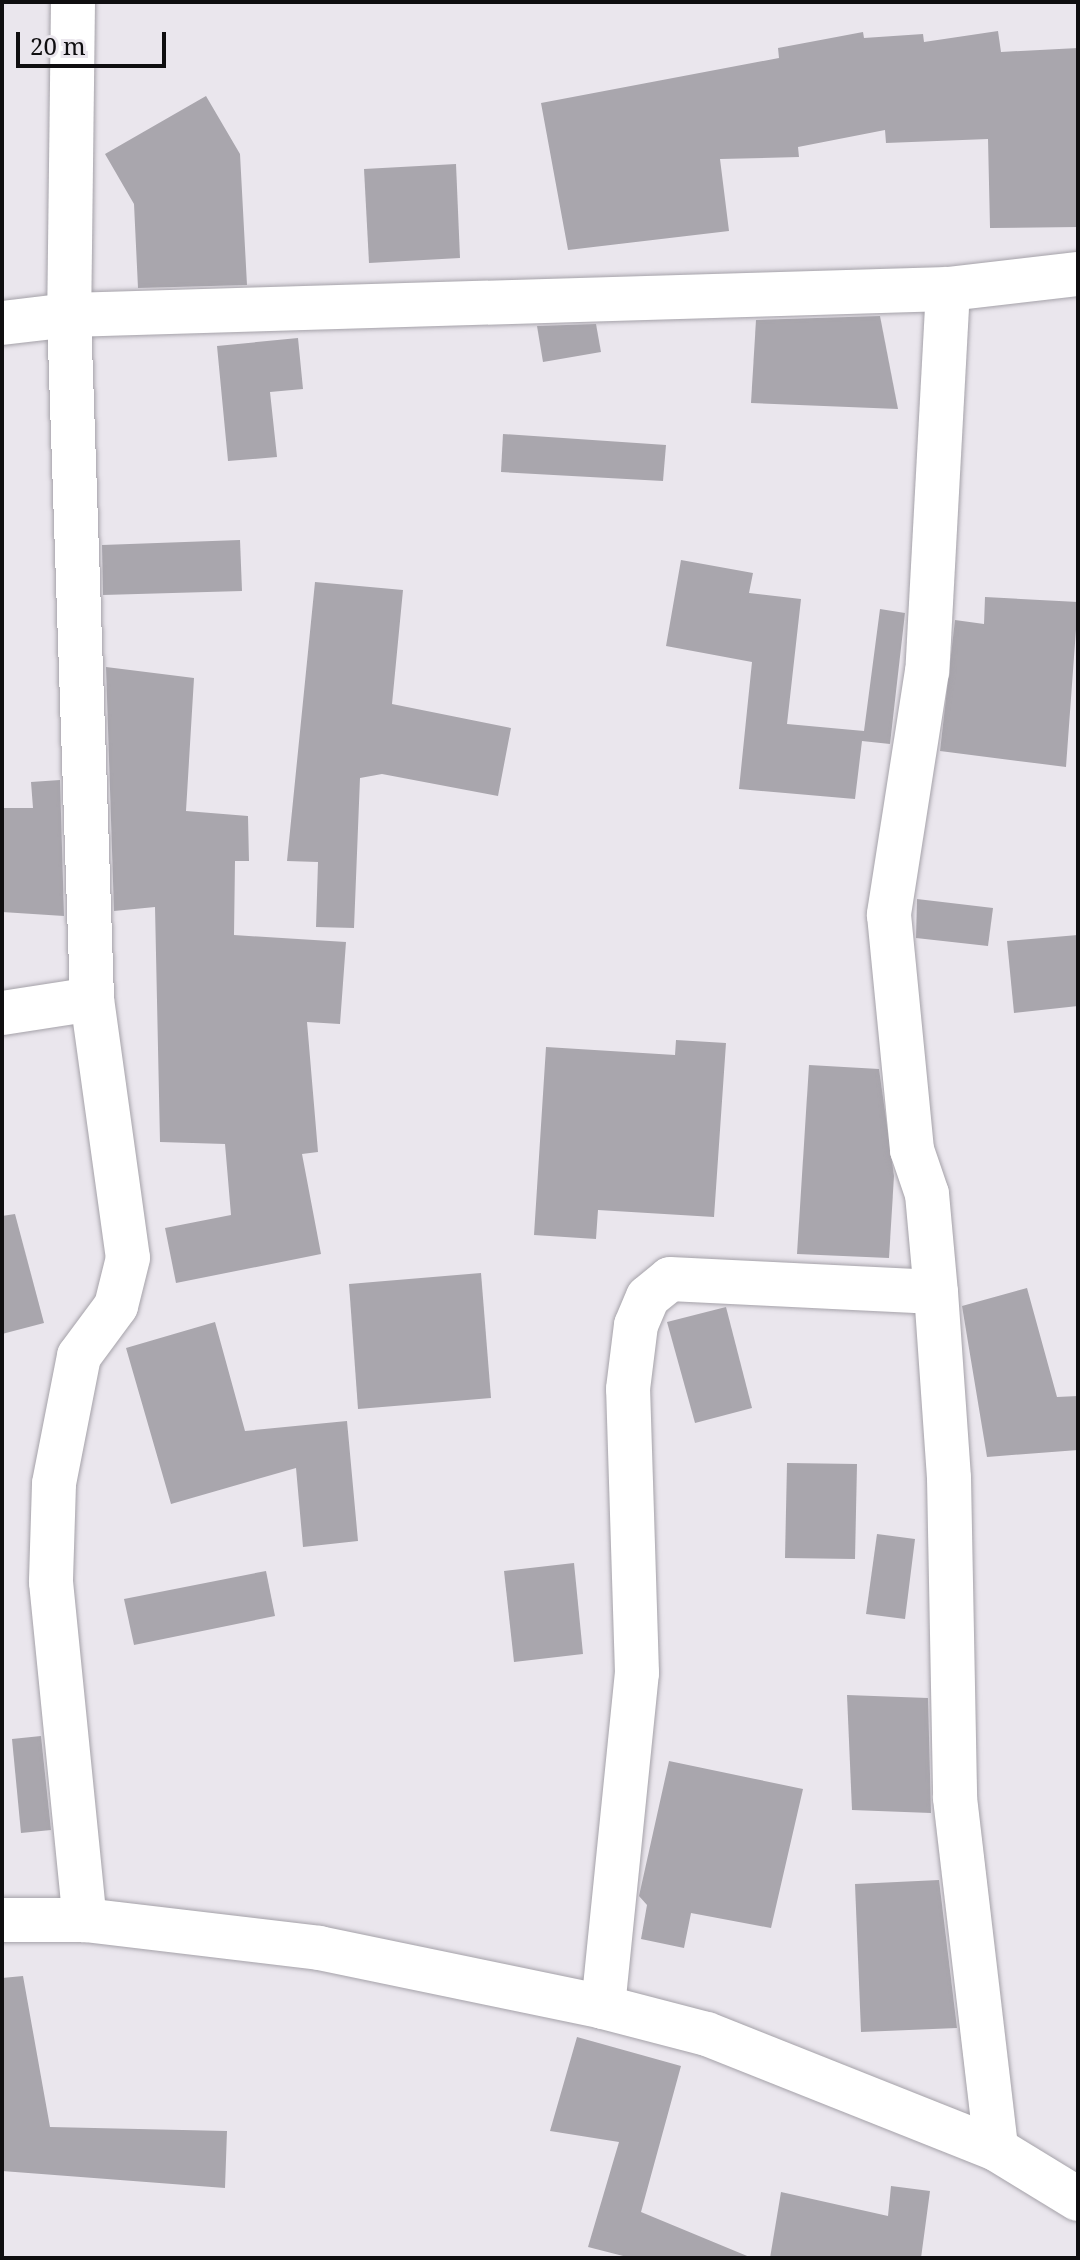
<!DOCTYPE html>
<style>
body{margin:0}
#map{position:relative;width:1080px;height:2260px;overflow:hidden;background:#eae6ed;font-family:"Noto Serif",serif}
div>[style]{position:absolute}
.building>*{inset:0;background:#a9a6ad}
.roads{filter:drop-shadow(0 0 2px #a5a2a9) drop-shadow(0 0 2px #a5a2a9)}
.minor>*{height:44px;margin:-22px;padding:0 22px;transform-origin:22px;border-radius:22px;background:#fff}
.tertiary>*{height:44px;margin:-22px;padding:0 22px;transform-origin:22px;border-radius:22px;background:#fff}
span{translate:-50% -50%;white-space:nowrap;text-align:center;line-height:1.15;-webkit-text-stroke:7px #eae6ed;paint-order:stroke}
.frame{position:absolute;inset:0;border:4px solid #0f0e10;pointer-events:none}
.scale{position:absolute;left:16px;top:32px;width:150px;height:36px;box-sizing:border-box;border:4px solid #0f0e10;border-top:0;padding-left:10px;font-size:24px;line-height:28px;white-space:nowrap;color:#0f0e10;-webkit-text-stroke:6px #eae6ed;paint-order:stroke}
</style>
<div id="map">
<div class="building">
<div style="clip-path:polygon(998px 31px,1001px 52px,1078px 48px,1078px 227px,990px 228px,988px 139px,886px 143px,885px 130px,798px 147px,799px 157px,720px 159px,729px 231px,568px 250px,541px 103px,779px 58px,778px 48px,863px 32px,864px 38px,923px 34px,924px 42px)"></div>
<div style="clip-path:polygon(206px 96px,240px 154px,247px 285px,138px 288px,134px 204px,105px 154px)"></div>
<div style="clip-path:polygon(456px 164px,460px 258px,369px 263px,364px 169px)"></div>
<div style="clip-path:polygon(880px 316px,898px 409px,751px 403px,756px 320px)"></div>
<div style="clip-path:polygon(596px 324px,601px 352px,543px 362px,537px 326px)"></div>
<div style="clip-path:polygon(298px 338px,303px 389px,270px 392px,277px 457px,228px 461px,217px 346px)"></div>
<div style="clip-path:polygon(503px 434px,666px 445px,663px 481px,501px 472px)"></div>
<div style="clip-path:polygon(240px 540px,242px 591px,103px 595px,102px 545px)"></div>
<div style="clip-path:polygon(681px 560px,753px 573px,749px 593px,801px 599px,787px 724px,864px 731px,880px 609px,905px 613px,890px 744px,862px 741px,855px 799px,739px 789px,752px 662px,666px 646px)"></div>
<div style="clip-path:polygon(315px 582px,403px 590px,392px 704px,511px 728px,498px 796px,382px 774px,360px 778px,354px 928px,316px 927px,318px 862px,287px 861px)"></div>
<div style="clip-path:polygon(985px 597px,1078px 602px,1066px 767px,940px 751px,955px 620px,984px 624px)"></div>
<div style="clip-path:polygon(106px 667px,194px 678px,186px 811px,248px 816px,249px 861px,235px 861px,234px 935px,346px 942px,340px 1024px,307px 1022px,318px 1152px,302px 1154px,321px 1254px,176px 1283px,165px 1228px,231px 1215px,225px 1144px,160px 1142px,155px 907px,114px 911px)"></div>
<div style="clip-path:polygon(60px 780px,64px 916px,2px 912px,2px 808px,33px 808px,31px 782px)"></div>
<div style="clip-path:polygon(917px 899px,993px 908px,988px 946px,916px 938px)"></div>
<div style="clip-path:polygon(1078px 935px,1078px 1006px,1014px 1013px,1007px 941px)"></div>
<div style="clip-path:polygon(676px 1040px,726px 1043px,714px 1217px,598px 1210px,596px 1239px,534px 1235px,546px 1047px,675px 1055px)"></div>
<div style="clip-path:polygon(809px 1065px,879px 1069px,894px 1176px,889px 1258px,797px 1254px)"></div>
<div style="clip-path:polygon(15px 1214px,44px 1323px,2px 1334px,2px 1216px)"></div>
<div style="clip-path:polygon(481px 1273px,491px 1398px,358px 1409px,349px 1284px)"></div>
<div style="clip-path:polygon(1027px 1288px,1057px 1397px,1078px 1396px,1078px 1450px,987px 1457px,962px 1306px)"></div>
<div style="clip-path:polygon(726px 1307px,752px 1408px,695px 1423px,667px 1322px)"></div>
<div style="clip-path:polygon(215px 1322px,245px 1431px,347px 1421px,358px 1541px,303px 1547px,296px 1468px,171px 1504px,126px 1348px)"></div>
<div style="clip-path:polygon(787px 1463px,857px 1464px,855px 1559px,785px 1558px)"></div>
<div style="clip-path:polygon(877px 1534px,915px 1539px,905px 1619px,866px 1614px)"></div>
<div style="clip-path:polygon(574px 1563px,583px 1654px,514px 1662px,504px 1571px)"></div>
<div style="clip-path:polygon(266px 1571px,275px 1616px,134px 1645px,124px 1599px)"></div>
<div style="clip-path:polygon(847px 1695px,928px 1698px,931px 1813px,852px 1810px)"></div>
<div style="clip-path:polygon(41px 1736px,51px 1830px,21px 1833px,12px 1739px)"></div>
<div style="clip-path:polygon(669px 1761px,803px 1789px,771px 1928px,691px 1913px,684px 1948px,641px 1939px,647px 1905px,639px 1896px)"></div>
<div style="clip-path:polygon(939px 1880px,957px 2028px,861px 2032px,855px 1884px)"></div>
<div style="clip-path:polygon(23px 1976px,50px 2127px,227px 2131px,225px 2188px,2px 2171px,2px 1978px)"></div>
<div style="clip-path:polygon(577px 2037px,681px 2066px,641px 2212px,752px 2258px,631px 2258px,588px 2247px,619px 2142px,550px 2131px)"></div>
<div style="clip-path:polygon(891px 2186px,930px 2191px,921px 2258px,770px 2258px,781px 2192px,888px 2216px)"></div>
</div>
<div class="roads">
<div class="minor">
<div style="left:73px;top:2px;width:313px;rotate:90.7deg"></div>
<div style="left:69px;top:315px;width:879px;rotate:-1.69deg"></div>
<div style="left:948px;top:289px;width:131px;rotate:-6.6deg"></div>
<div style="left:948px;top:289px;width:383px;rotate:93.1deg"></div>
<div style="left:927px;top:671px;width:247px;rotate:98.9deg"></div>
<div style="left:889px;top:915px;width:236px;rotate:84.4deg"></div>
<div style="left:912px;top:1150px;width:46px;rotate:71.2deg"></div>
<div style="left:927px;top:1194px;width:98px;rotate:84.8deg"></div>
<div style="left:936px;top:1292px;width:186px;rotate:86deg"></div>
<div style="left:949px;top:1478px;width:320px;rotate:88.9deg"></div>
<div style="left:955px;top:1798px;width:353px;rotate:83.3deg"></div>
<div style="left:2px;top:323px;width:67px;rotate:-6.8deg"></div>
<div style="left:69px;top:315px;width:684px;rotate:88.07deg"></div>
<div style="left:92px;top:999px;width:261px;rotate:82.1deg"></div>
<div style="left:128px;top:1258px;width:49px;rotate:104deg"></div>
<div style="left:116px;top:1306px;width:62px;rotate:126.5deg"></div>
<div style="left:79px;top:1356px;width:130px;rotate:101.1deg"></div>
<div style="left:54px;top:1484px;width:98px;rotate:91.8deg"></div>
<div style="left:51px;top:1582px;width:340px;rotate:84.3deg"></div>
<div style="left:2px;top:1013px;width:91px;rotate:-8.8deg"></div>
<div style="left:603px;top:2007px;width:336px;rotate:-84.2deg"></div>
<div style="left:637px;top:1673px;width:284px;rotate:-91.8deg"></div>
<div style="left:628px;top:1389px;width:64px;rotate:-82.9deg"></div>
<div style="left:636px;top:1325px;width:30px;rotate:-67deg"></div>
<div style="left:648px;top:1297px;width:28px;rotate:-39deg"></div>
<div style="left:670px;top:1279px;width:266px;rotate:2.8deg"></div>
</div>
<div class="tertiary">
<div style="left:2px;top:1920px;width:83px"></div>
<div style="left:85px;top:1920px;width:236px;rotate:6.8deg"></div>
<div style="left:319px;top:1948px;width:290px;rotate:11.7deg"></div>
<div style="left:603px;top:2007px;width:107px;rotate:14.6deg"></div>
<div style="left:707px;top:2034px;width:311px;rotate:21.7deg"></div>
<div style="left:996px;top:2149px;width:96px;rotate:31.4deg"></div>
</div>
</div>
<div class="frame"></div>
<div class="scale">20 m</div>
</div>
